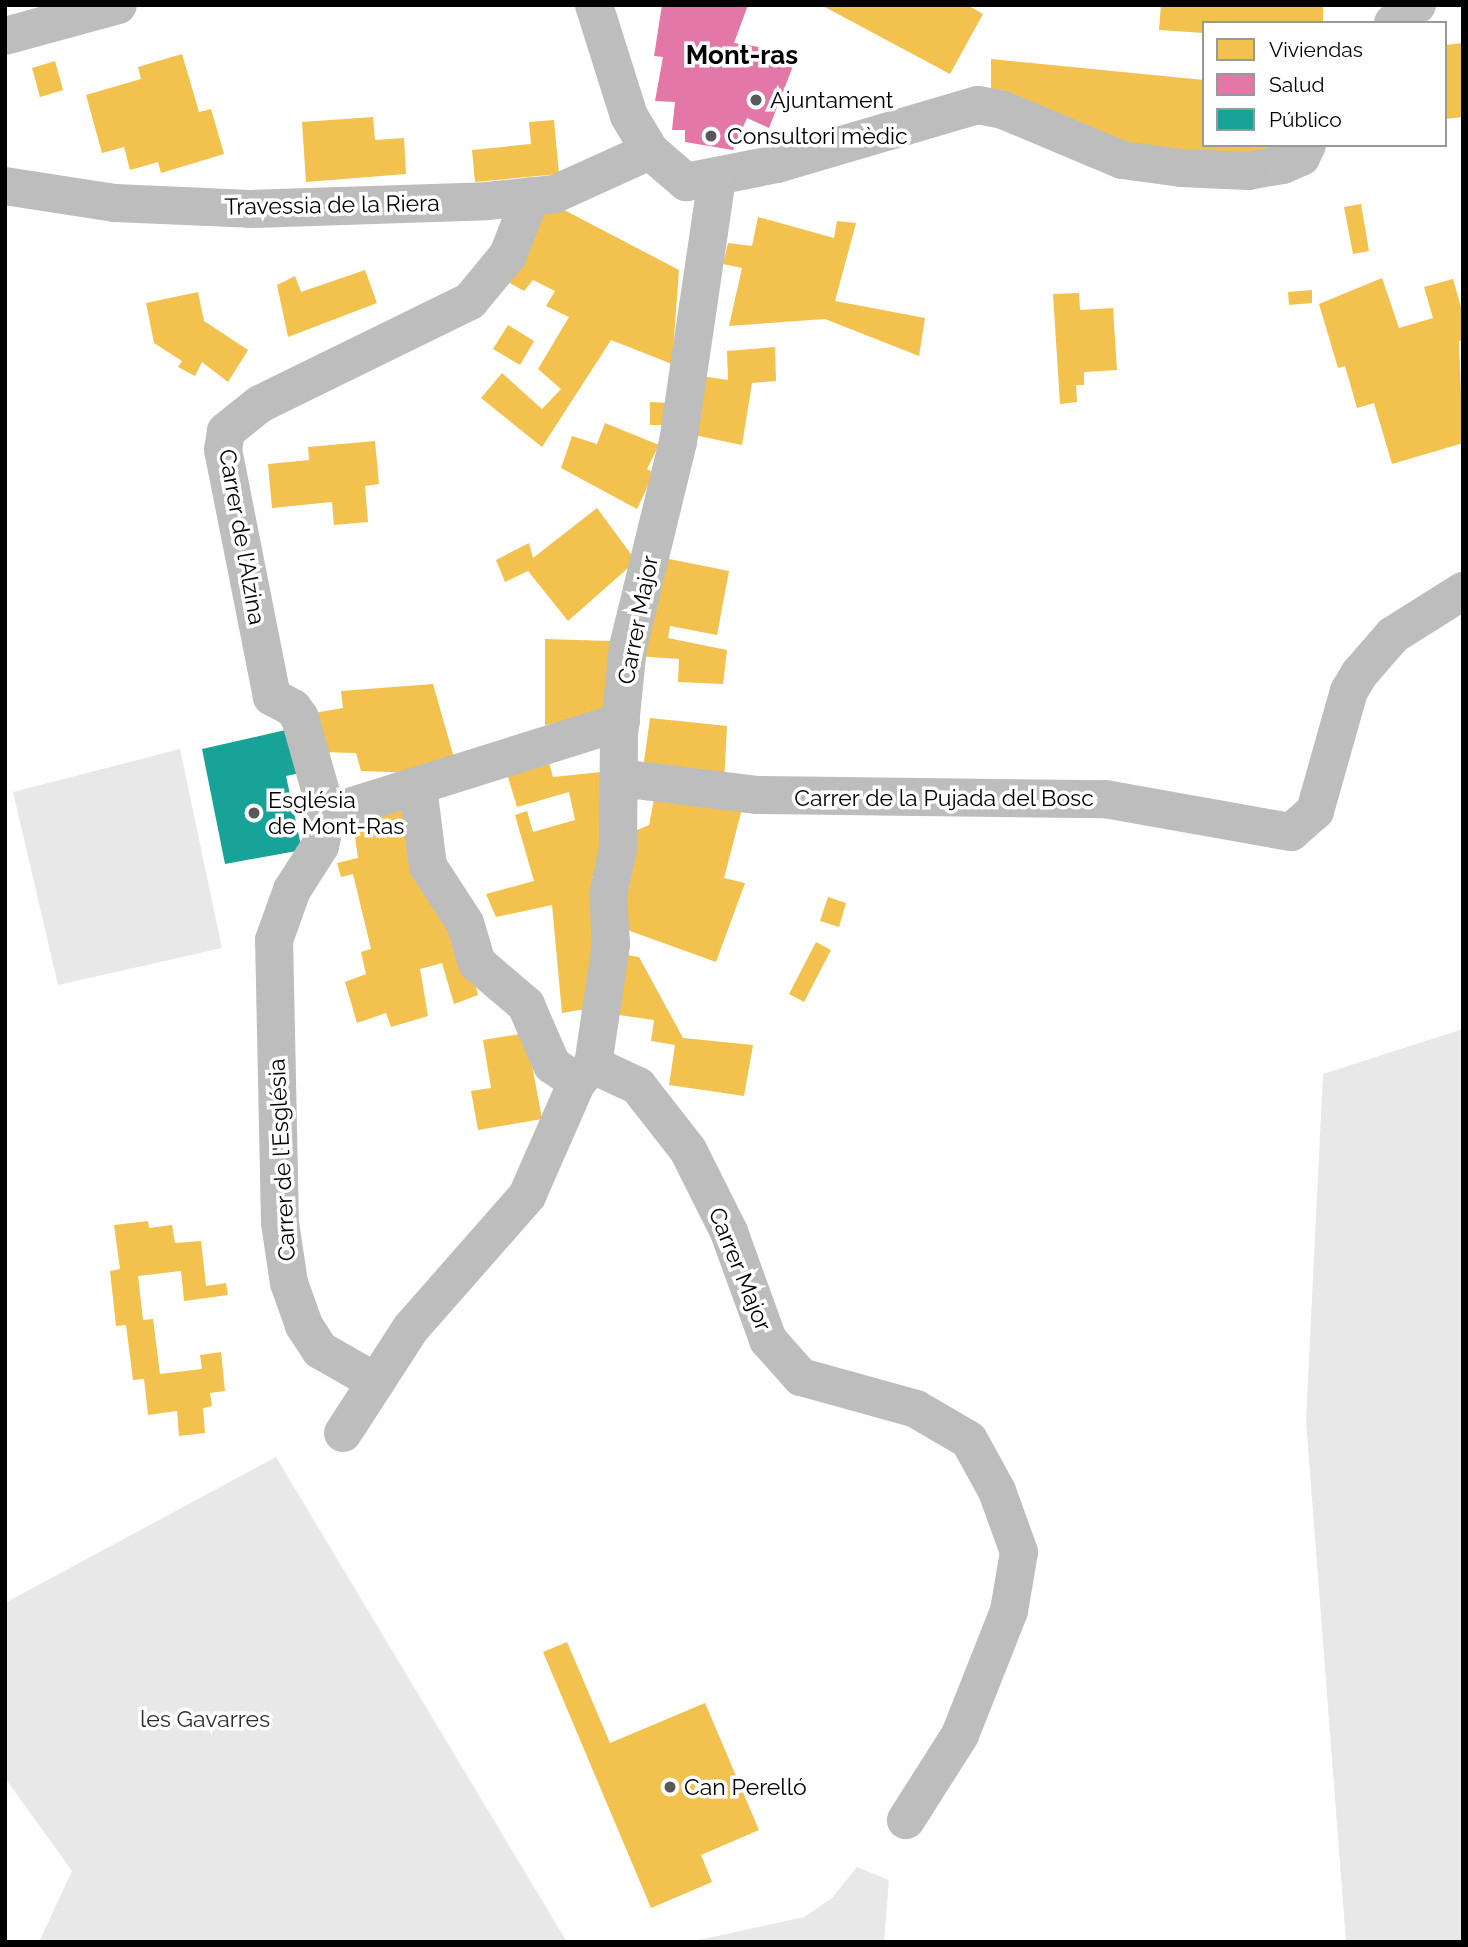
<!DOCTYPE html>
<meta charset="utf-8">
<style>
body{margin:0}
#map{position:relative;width:1468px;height:1947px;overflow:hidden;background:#fff;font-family:Raleway,sans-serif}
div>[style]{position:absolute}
.green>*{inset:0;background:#e8e8e8}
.homes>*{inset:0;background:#f2c14e}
.health>*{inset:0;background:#e377a8}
.public>*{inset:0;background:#17a398}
.minor>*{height:38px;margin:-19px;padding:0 19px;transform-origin:19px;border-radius:19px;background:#bdbdbd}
.dots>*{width:19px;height:19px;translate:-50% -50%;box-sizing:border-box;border:4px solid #fff;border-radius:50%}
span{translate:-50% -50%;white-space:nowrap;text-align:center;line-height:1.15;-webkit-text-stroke:7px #fff;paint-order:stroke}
.poi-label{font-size:23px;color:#000}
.left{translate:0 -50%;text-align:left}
.street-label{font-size:23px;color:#000}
.park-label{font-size:23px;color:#2d2d2d}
.quarter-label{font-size:26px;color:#000;font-weight:700}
.frame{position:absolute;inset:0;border:7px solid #000;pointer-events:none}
.legend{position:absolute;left:1202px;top:21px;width:245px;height:126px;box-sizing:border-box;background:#fff;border:2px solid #999;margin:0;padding:9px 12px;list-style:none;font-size:21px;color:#000}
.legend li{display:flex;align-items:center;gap:14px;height:35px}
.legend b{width:35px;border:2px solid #999}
</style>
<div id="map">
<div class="green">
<div style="clip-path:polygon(180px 749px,222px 948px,58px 985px,13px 792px)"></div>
<div style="clip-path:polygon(1463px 1029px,1463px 1942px,1346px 1942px,1306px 1421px,1323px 1074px)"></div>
<div style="clip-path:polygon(276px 1457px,567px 1942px,39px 1942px,72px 1871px,5px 1778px,5px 1603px)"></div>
<div style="clip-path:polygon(857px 1867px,889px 1880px,884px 1942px,690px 1942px,804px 1917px,832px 1898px)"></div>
</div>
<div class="homes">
<div style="clip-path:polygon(821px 5px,967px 5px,983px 14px,950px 74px)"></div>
<div style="clip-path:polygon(1161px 5px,1323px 5px,1323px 23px,1204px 23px,1204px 33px,1159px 30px)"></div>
<div style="clip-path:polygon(1463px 43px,1463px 117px,1445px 119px,1445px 45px)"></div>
<div style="clip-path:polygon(182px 54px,199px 112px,211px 109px,224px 154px,161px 173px,158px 162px,130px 170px,124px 147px,102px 153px,86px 95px,141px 79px,138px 67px)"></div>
<div style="clip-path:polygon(991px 59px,1204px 80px,1204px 145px,1288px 145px,1276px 158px,1134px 149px,991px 90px)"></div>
<div style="clip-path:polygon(55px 61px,63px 90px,40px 97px,32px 68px)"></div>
<div style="clip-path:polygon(373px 117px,375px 140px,404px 138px,406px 174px,306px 182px,302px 122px)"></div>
<div style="clip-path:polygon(554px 120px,559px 174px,475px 182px,472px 150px,531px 144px,529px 122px)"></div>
<div style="clip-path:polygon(547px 201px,679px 270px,672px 364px,611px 340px,542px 447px,481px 398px,502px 373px,542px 409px,561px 389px,538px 369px,569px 317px,546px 306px,555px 291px,533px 280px,524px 291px,506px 281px)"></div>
<div style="clip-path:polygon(1361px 204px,1369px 251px,1353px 254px,1344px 207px)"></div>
<div style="clip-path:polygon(758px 217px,834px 238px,837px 221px,856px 223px,835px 301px,925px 318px,919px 356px,825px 319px,729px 326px,742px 268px,723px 264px,728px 243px,752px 246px)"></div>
<div style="clip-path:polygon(365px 270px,377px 303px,288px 337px,277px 285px,295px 276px,301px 292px)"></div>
<div style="clip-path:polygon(1382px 278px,1399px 328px,1433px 318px,1424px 287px,1453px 279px,1463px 314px,1463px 340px,1459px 341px,1463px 443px,1392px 464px,1374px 403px,1357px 408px,1345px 366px,1338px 368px,1319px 304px)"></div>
<div style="clip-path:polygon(1312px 290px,1312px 303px,1289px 305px,1288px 292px)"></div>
<div style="clip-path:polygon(198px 292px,204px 321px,248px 350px,228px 382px,202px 362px,195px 376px,178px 367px,182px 361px,154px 343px,146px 303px)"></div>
<div style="clip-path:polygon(1079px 293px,1080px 310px,1113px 308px,1117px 370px,1084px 372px,1084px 385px,1076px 385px,1077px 402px,1060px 404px,1053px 294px)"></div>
<div style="clip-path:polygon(508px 325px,534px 341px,520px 365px,493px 349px)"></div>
<div style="clip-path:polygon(775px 347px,776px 381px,752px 383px,742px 445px,689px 434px,700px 376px,728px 380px,727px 351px)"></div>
<div style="clip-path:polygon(650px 402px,670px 403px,670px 425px,650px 425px)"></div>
<div style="clip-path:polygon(605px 423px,659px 445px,647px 469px,654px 473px,637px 509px,561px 468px,572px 436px,597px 444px)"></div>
<div style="clip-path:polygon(375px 441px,379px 484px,365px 486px,368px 522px,334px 525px,332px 502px,272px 508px,268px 464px,309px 460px,308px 447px)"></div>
<div style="clip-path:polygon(597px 508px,636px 561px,568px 621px,528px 571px,505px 582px,496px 560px,529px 543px,533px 558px)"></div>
<div style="clip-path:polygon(659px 557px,729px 571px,717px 635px,670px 626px,668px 638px,727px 650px,723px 684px,678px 682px,679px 659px,636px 656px)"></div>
<div style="clip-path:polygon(545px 639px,610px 641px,608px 714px,545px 725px)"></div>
<div style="clip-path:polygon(433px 684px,456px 765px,417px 773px,361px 771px,356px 753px,319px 752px,308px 714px,343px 708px,341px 691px)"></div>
<div style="clip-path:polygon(650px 718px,727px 726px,724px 782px,643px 769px)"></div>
<div style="clip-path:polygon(546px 752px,553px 777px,611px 771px,608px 873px,592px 877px,599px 917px,591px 1008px,562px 1013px,552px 905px,496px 917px,486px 894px,534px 881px,515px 815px,527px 811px,533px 832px,575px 820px,569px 792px,517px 807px,504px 764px)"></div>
<div style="clip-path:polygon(656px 789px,743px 805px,724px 878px,745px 883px,716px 962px,630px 931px,621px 916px,635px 831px,649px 825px)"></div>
<div style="clip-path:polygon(415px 805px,460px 928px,478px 995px,454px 1004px,442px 963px,420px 969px,428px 1016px,391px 1027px,386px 1013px,357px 1023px,345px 982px,366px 974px,361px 952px,371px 949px,353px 874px,341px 877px,337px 863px,358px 858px,353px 822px)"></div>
<div style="clip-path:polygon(828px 897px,846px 903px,839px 927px,820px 921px)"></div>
<div style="clip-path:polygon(816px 942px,831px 950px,804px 1002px,789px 994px)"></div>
<div style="clip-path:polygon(626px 955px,639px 957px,683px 1038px,753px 1045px,744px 1096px,669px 1085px,675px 1045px,651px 1041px,654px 1020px,619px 1015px)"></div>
<div style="clip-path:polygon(526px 1033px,542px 1119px,478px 1130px,471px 1091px,491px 1088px,483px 1040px)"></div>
<div style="clip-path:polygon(148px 1221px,149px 1228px,172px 1225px,175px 1243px,201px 1241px,206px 1286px,226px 1283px,228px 1295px,184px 1301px,181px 1271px,138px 1276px,143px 1320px,153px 1319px,160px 1374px,202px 1369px,200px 1355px,221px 1352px,225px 1391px,210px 1393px,212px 1406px,203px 1408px,205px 1433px,179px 1436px,177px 1411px,148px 1415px,144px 1379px,133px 1380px,126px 1325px,116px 1326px,110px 1271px,120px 1269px,114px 1225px)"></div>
<div style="clip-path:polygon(567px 1642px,610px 1743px,705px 1703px,759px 1830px,701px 1855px,712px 1882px,651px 1908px,543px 1652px)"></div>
</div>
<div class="health">
<div style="clip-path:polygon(662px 5px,748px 5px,734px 43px,798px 53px,769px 128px,747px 118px,733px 150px,685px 142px,685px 130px,672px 130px,675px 102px,655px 101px,663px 57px,654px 56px)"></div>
</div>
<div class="public">
<div style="clip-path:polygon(290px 729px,305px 772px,286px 776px,302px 850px,225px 864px,202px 749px)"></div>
</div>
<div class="minor">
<div style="left:594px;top:5px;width:116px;rotate:72.5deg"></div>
<div style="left:629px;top:116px;width:41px;rotate:59deg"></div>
<div style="left:650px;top:151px;width:48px;rotate:40.7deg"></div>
<div style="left:686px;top:182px;width:93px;rotate:-11.2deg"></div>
<div style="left:777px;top:164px;width:209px;rotate:-16.4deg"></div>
<div style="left:978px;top:105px;width:25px;rotate:11deg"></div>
<div style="left:1003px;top:110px;width:129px;rotate:22.8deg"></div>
<div style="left:1122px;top:160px;width:60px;rotate:7.7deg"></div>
<div style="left:1181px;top:168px;width:67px;rotate:2.6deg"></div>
<div style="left:1248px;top:171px;width:36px;rotate:-10deg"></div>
<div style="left:1283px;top:165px;width:20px;rotate:-24deg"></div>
<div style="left:1301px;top:157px;width:13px;rotate:-63deg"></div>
<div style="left:1393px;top:23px;width:30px;rotate:-37deg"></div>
<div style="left:5px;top:36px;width:117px;rotate:-15.3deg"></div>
<div style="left:5px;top:186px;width:111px;rotate:8.8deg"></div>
<div style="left:115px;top:203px;width:135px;rotate:2.5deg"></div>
<div style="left:250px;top:209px;width:237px;rotate:-1.9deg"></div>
<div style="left:487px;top:201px;width:68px;rotate:-5.9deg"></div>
<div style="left:555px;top:194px;width:104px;rotate:-24.4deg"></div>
<div style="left:619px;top:778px;width:140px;rotate:7deg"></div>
<div style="left:758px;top:795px;width:347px;rotate:0.7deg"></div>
<div style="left:1105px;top:799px;width:189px;rotate:10.1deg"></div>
<div style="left:1291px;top:832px;width:32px;rotate:-41deg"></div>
<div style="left:1315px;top:811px;width:125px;rotate:-74.2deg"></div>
<div style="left:1349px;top:691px;width:21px;rotate:-59deg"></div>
<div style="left:1360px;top:673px;width:50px;rotate:-49deg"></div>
<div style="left:1393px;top:635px;width:83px;rotate:-32.2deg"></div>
<div style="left:418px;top:786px;width:81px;rotate:82.9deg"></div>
<div style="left:428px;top:866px;width:68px;rotate:57deg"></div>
<div style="left:465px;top:923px;width:42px;rotate:73.3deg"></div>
<div style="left:477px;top:963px;width:65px;rotate:40.6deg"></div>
<div style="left:526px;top:1005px;width:65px;rotate:66.6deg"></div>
<div style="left:552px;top:1065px;width:30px;rotate:34deg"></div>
<div style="left:327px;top:814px;width:100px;rotate:-105.7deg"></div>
<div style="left:300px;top:718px;width:12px;rotate:-125deg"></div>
<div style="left:293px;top:708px;width:24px;rotate:-152deg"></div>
<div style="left:272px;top:697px;width:252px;rotate:-101.2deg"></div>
<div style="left:223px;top:450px;width:19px;rotate:-81deg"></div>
<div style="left:226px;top:431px;width:43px;rotate:-38.5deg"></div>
<div style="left:260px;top:404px;width:234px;rotate:-26.1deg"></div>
<div style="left:470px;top:301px;width:60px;rotate:-50.4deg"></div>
<div style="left:508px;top:255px;width:63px;rotate:-68.7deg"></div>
<div style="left:593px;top:1065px;width:50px;rotate:25deg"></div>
<div style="left:638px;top:1086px;width:81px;rotate:52deg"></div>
<div style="left:688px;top:1150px;width:92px;rotate:63.4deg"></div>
<div style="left:729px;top:1232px;width:115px;rotate:70.1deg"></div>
<div style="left:768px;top:1340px;width:50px;rotate:48.3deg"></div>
<div style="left:801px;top:1377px;width:119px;rotate:15.5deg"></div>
<div style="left:916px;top:1409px;width:61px;rotate:30.3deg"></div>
<div style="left:969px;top:1440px;width:58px;rotate:61.2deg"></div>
<div style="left:997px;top:1491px;width:65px;rotate:70.2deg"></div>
<div style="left:1019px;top:1552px;width:60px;rotate:99.6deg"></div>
<div style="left:1009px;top:1611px;width:133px;rotate:111.6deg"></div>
<div style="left:960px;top:1735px;width:101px;rotate:122.4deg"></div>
<div style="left:376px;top:1382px;width:64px;rotate:-150.3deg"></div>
<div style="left:320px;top:1350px;width:30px;rotate:-123deg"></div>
<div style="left:304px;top:1325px;width:45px;rotate:-109.7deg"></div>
<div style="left:289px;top:1283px;width:61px;rotate:-98.5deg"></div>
<div style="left:280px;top:1223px;width:283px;rotate:-91.2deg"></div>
<div style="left:274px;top:940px;width:53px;rotate:-70.2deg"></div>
<div style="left:292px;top:890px;width:52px;rotate:-57.5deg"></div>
<div style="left:320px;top:846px;width:33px;rotate:-78deg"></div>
<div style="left:327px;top:814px;width:308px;rotate:-17.4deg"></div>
<div style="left:343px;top:1433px;width:125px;rotate:-57.1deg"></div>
<div style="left:411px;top:1328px;width:176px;rotate:-48.7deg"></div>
<div style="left:527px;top:1196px;width:124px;rotate:-66.3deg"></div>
<div style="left:577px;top:1082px;width:23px;rotate:-47deg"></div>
<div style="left:593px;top:1065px;width:122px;rotate:-81.5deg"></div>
<div style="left:611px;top:944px;width:49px;rotate:-93.5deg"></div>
<div style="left:608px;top:895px;width:47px;rotate:-77.7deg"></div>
<div style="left:618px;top:849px;width:114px;rotate:-89.5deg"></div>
<div style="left:619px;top:735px;width:88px;rotate:-84.2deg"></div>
<div style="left:628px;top:647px;width:211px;rotate:-76.3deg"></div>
<div style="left:678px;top:442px;width:267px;rotate:-81.6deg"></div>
</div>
<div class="dots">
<div style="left:756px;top:100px;background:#595959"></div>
<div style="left:711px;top:136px;background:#595959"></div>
<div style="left:254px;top:813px;background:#595959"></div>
<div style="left:670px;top:1787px;background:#595959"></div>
</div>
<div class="poi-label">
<span class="left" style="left:770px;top:100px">Ajuntament</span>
<span class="left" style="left:727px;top:136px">Consultori mèdic</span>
<span class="left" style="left:268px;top:813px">Església<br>de Mont-Ras</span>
<span class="left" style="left:684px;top:1787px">Can Perelló</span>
</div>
<div class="street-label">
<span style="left:332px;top:205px;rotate:-1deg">Travessia de la Riera</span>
<span style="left:242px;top:537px;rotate:80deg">Carrer de l'Alzina</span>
<span style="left:638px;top:620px;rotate:-79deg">Carrer Major</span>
<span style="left:944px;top:798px">Carrer de la Pujada del Bosc</span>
<span style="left:282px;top:1160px;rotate:-93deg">Carrer de l'Església</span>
<span style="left:740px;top:1269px;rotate:68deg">Carrer Major</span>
</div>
<div class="park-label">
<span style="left:205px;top:1719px">les Gavarres</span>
</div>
<div class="quarter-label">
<span style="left:742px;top:56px">Mont-ras</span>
</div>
<div class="frame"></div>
<ul class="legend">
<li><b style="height:19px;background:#f2c14e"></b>Viviendas</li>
<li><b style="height:19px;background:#e377a8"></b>Salud</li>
<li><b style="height:19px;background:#17a398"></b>Público</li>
</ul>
</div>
